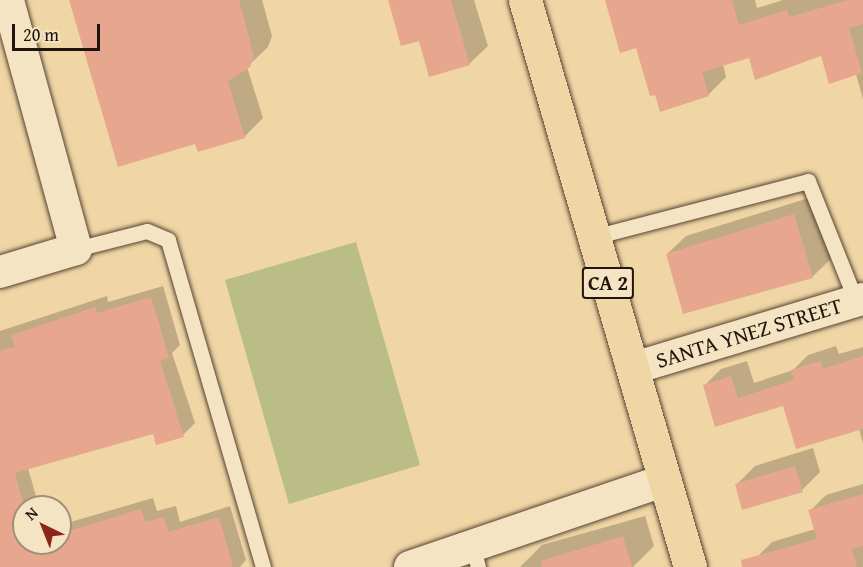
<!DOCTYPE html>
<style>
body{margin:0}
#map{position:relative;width:863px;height:567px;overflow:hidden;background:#f0d5a5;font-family:"Gentium Book Plus",serif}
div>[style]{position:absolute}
.green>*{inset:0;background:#babd86}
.shadow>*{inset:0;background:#0003}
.building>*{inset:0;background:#e7a78e}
.roads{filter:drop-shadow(0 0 2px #554432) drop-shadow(0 0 2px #554432)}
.service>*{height:15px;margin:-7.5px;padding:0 7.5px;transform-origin:7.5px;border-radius:7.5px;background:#f5e4c4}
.minor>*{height:32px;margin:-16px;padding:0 16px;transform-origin:16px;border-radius:16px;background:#f5e4c4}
.primary>*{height:33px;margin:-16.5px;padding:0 16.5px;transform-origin:16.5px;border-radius:16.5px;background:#f0d5a5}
span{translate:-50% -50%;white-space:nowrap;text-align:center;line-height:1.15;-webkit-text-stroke:5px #f5e4c4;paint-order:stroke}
.shield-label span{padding:2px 4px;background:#f5e4c4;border:2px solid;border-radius:4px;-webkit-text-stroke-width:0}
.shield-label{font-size:21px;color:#21140c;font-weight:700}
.street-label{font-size:22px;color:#21140c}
.north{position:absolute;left:12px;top:495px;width:60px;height:60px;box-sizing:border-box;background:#f5e4c4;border:2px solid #a0917a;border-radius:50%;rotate:317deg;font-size:16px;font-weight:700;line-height:24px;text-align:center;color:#21140c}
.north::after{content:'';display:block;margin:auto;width:21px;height:27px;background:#8f2418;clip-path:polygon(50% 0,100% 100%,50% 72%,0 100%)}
.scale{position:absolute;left:12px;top:24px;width:88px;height:27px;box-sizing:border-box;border:3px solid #21140c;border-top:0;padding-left:8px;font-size:18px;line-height:21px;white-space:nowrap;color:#21140c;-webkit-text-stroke:4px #f5e4c4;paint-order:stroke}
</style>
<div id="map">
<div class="green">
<div style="clip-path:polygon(356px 242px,420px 465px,289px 504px,225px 280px)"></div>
</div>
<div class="shadow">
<div style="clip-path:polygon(71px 0,262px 0,272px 36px,268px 47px,247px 67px,263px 118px,244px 137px,196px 142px)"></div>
<div style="clip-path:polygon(389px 0,474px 0,488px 46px,469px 64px,420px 39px)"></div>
<div style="clip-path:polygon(607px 0,755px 0,757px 8px,783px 0,863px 0,863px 99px,856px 74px,822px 55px,750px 56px,723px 64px,726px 77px,708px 95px,637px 46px)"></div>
<div style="clip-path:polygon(812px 197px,831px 259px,812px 277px,667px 254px,686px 236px)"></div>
<div style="clip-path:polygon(163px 286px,180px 345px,172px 353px,195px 423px,183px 435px,154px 432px,28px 468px,39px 507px,24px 507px,24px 543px,60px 543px,60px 525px,153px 498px,157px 511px,176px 506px,180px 522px,230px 506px,246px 560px,240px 567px,0 567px,0 331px,107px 296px,108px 302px)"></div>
<div style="clip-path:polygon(836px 346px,839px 354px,863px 347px,863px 444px,859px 429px,784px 404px,716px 425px,705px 385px,721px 369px,747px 361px,754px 383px,793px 370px,808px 355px)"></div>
<div style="clip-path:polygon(813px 448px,820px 472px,802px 490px,736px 485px,755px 466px)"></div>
<div style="clip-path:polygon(863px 484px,863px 567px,759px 567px,756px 558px,772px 542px,815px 529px,810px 511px,826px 495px)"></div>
<div style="clip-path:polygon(645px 516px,654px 546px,633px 567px,520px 567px,542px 545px)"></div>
</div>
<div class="building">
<div style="clip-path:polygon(69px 0,239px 0,254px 56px,250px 67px,228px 81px,245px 138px,198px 152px,195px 144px,118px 167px)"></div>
<div style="clip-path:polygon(388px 0,451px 0,470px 65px,429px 77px,419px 41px,401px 46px)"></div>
<div style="clip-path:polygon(605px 0,732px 0,739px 25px,787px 10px,789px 17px,848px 0,863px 0,863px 24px,849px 28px,862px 73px,829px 84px,821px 56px,755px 80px,749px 58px,702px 72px,709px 96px,660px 112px,655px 95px,650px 96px,636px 48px,620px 53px)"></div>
<div style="clip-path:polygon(794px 214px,813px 278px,683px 314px,666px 254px)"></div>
<div style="clip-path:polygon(151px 297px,169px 358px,160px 361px,184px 437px,156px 445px,153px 434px,15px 473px,24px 507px,24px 543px,60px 543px,60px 534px,141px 509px,145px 522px,164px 517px,168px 532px,219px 517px,233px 567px,0 567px,0 351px,15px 347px,11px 335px,95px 307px,97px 313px)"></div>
<div style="clip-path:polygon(863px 356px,863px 429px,796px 449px,783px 406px,715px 427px,703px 385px,731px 376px,738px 398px,794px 380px,791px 370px,820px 361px,823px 369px)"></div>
<div style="clip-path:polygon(795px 466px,803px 492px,742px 510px,735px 484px)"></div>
<div style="clip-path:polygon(863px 494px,863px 546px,852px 549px,857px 567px,742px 567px,741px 560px,817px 539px,808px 510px)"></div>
<div style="clip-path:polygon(623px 536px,632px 567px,542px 567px,541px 561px)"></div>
</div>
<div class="roads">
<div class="service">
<div style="left:593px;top:237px;width:222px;rotate:-14.6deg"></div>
<div style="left:808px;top:181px;width:129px;rotate:68.2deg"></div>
<div style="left:76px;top:249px;width:73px;rotate:-14.2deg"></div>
<div style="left:147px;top:231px;width:23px;rotate:23deg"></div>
<div style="left:168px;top:240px;width:341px;rotate:73.8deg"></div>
<div style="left:473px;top:547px;width:21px;rotate:76deg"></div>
</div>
<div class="minor">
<div style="left:0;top:272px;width:79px;rotate:-16.8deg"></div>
<div style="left:76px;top:249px;width:258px;rotate:-105.3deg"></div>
<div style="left:634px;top:368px;width:239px;rotate:-16.8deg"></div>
<div style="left:410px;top:567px;width:270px;rotate:-18.8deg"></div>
</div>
<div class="primary">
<div style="left:525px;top:0;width:591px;rotate:73.77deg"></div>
</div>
</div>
<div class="shield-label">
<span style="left:608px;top:283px">CA 2</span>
</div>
<div class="street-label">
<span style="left:749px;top:333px;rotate:-17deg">SANTA YNEZ STREET</span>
</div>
<div class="north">N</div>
<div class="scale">20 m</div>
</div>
